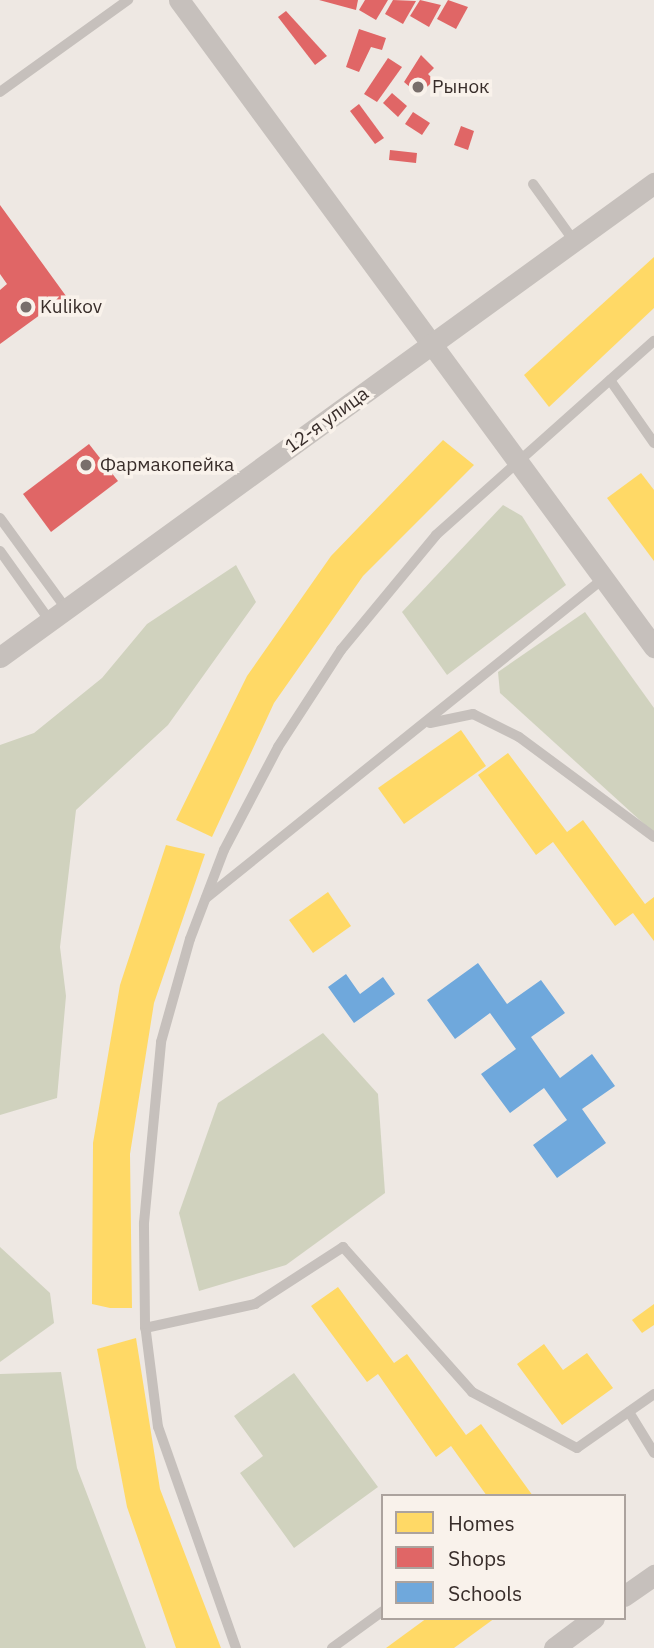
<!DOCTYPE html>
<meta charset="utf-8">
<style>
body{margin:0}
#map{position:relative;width:654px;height:1648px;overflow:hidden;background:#eee8e3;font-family:"IBM Plex Sans",sans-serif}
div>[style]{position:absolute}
.green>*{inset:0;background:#d0d2be}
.homes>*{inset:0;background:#ffd966}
.shops>*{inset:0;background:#e06666}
.schools>*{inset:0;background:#6fa8dc}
.lane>*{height:10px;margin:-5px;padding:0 5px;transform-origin:5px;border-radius:5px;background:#c6c0bc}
.street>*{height:21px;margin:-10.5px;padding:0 10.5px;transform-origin:10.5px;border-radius:10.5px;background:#c6c0bc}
.dots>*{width:19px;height:19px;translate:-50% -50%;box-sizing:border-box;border:4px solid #f9f2eb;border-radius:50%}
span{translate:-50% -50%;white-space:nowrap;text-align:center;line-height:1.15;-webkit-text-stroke:7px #f9f2eb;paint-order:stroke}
.poi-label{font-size:19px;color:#382d2a}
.left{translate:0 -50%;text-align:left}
.street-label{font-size:19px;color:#382d2a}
.legend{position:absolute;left:381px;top:1494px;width:245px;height:126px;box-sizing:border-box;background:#f9f2eb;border:2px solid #aca39e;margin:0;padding:9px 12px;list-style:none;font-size:21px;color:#382d2a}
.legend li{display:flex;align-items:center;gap:14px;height:35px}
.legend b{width:35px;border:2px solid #aca39e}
</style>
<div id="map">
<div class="green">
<div style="clip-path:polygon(503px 505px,522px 516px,566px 585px,447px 675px,402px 612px)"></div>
<div style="clip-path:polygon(236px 565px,256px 602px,168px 725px,76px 810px,60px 947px,66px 996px,57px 1098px,0 1115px,0 745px,34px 733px,102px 678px,147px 624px)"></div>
<div style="clip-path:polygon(585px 612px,654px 708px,654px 833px,500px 693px,498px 672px)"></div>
<div style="clip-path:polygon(323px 1033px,378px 1094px,385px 1193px,286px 1265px,199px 1291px,179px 1213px,218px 1103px)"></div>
<div style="clip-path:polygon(0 1247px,50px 1293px,54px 1323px,0 1362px)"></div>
<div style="clip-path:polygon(61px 1372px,77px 1468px,146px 1648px,0 1648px,0 1374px)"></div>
<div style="clip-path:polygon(294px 1373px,378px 1487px,294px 1548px,240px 1473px,263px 1456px,234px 1416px)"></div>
</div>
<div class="homes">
<div style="clip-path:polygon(654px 257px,654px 308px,549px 407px,524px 375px)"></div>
<div style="clip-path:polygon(443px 440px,474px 465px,363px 576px,274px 703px,212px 837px,176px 820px,247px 676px,331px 556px)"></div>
<div style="clip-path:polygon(641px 473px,654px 490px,654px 561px,607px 498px)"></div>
<div style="clip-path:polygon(461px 730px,486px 766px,404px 824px,378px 788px)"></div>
<div style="clip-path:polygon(508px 753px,567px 832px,583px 820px,645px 904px,654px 897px,654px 941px,633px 913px,615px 926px,553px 842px,536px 855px,478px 775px)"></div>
<div style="clip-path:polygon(166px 845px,205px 854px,154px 1003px,130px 1154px,132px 1308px,110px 1308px,92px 1304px,93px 1143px,120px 985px)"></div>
<div style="clip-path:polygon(328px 892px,351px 926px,313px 953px,289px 920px)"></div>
<div style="clip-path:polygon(338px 1287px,394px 1363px,407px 1354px,466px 1435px,481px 1424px,533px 1496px,487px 1496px,451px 1446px,436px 1457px,378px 1374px,367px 1382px,311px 1306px)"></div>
<div style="clip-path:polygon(654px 1304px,654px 1325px,642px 1333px,632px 1320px)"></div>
<div style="clip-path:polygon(136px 1338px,160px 1489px,221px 1648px,176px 1648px,127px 1507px,97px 1349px)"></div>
<div style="clip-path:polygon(544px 1344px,563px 1370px,587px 1353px,613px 1388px,562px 1425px,517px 1364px)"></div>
<div style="clip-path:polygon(427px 1618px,495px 1618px,454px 1648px,386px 1648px)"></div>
</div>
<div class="shops">
<div style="clip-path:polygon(319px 0,358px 0,356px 10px)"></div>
<div style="clip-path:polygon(365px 0,388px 0,376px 20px,359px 10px)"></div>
<div style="clip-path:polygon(393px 0,416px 1px,403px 24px,385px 14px)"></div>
<div style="clip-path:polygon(420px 0,441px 5px,429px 27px,410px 16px)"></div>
<div style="clip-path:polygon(448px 0,468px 7px,456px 29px,437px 19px)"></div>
<div style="clip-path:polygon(286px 11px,327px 56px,315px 65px,278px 17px)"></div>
<div style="clip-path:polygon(359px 29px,386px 38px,382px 50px,371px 47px,359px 72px,346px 67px)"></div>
<div style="clip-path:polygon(421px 55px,434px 68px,428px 74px,434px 80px,419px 95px,404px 82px)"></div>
<div style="clip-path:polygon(388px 58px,402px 67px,377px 102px,364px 94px)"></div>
<div style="clip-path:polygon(392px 93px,407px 106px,398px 117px,383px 103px)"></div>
<div style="clip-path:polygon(359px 104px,384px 138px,375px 144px,350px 111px)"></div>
<div style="clip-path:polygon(413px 112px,430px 123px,422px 135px,405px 124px)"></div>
<div style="clip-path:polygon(461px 126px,474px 131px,468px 150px,454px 145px)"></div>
<div style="clip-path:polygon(390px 150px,417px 153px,416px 163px,389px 160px)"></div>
<div style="clip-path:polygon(0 205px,66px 296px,0 344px,0 290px,7px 284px,0 274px)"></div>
<div style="clip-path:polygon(89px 444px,118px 481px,51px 532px,23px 494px)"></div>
</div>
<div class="schools">
<div style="clip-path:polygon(478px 963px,507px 1004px,541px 980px,565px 1013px,531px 1037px,560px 1078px,592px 1054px,615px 1086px,582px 1109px,606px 1143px,557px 1178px,533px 1145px,567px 1120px,544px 1088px,510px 1113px,481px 1074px,516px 1049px,490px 1013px,455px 1039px,427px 1000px)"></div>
<div style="clip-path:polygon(346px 974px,360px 994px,383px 977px,395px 994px,354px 1023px,328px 987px)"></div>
</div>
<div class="lane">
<div style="left:0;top:92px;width:158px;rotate:-35.7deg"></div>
<div style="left:533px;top:184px;width:70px;rotate:54.3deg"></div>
<div style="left:610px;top:380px;width:77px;rotate:55.1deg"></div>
<div style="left:0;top:518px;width:110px;rotate:53.9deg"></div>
<div style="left:0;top:551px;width:86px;rotate:54.5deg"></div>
<div style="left:430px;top:723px;width:44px;rotate:-11.8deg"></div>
<div style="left:473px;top:714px;width:51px;rotate:26.6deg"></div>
<div style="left:519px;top:737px;width:168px;rotate:36.5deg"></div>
<div style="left:206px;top:898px;width:511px;rotate:-38.8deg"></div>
<div style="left:145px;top:1328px;width:113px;rotate:-12.3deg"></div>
<div style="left:255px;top:1304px;width:105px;rotate:-32.9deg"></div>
<div style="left:343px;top:1247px;width:194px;rotate:48.3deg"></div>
<div style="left:472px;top:1392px;width:119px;rotate:28.1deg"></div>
<div style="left:577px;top:1448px;width:94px;rotate:-35deg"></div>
<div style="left:629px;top:1412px;width:48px;rotate:58.6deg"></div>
<div style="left:236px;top:1648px;width:234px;rotate:-109.4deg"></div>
<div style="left:158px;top:1427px;width:104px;rotate:-97.2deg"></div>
<div style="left:145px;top:1324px;width:101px;rotate:-90.6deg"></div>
<div style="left:144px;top:1223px;width:182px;rotate:-84.6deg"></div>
<div style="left:161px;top:1042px;width:107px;rotate:-74.3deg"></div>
<div style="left:190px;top:939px;width:95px;rotate:-69.1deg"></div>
<div style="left:224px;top:850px;width:116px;rotate:-62.3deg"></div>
<div style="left:278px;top:747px;width:116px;rotate:-57deg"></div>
<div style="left:341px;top:650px;width:149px;rotate:-50.4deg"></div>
<div style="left:436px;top:535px;width:292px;rotate:-41.7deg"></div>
<div style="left:332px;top:1648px;width:63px;rotate:-36deg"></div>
</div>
<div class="street">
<div style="left:179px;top:0;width:803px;rotate:53.72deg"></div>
<div style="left:0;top:657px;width:808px;rotate:-35.93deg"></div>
<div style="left:624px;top:1596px;width:37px;rotate:-35deg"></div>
<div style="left:554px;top:1648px;width:50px;rotate:-36.9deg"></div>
</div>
<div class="dots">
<div style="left:418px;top:87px;background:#786e6b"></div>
<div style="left:26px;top:307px;background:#786e6b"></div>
<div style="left:86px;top:465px;background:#786e6b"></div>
</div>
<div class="poi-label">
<span class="left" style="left:432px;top:87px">Рынок</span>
<span class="left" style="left:40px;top:307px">Kulikov</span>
<span class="left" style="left:100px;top:465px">Фармакопейка</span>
</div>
<div class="street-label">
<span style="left:327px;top:420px;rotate:-36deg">12-я улица</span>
</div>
<ul class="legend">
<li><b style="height:19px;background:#ffd966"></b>Homes</li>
<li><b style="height:19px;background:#e06666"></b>Shops</li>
<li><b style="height:19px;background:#6fa8dc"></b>Schools</li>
</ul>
</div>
